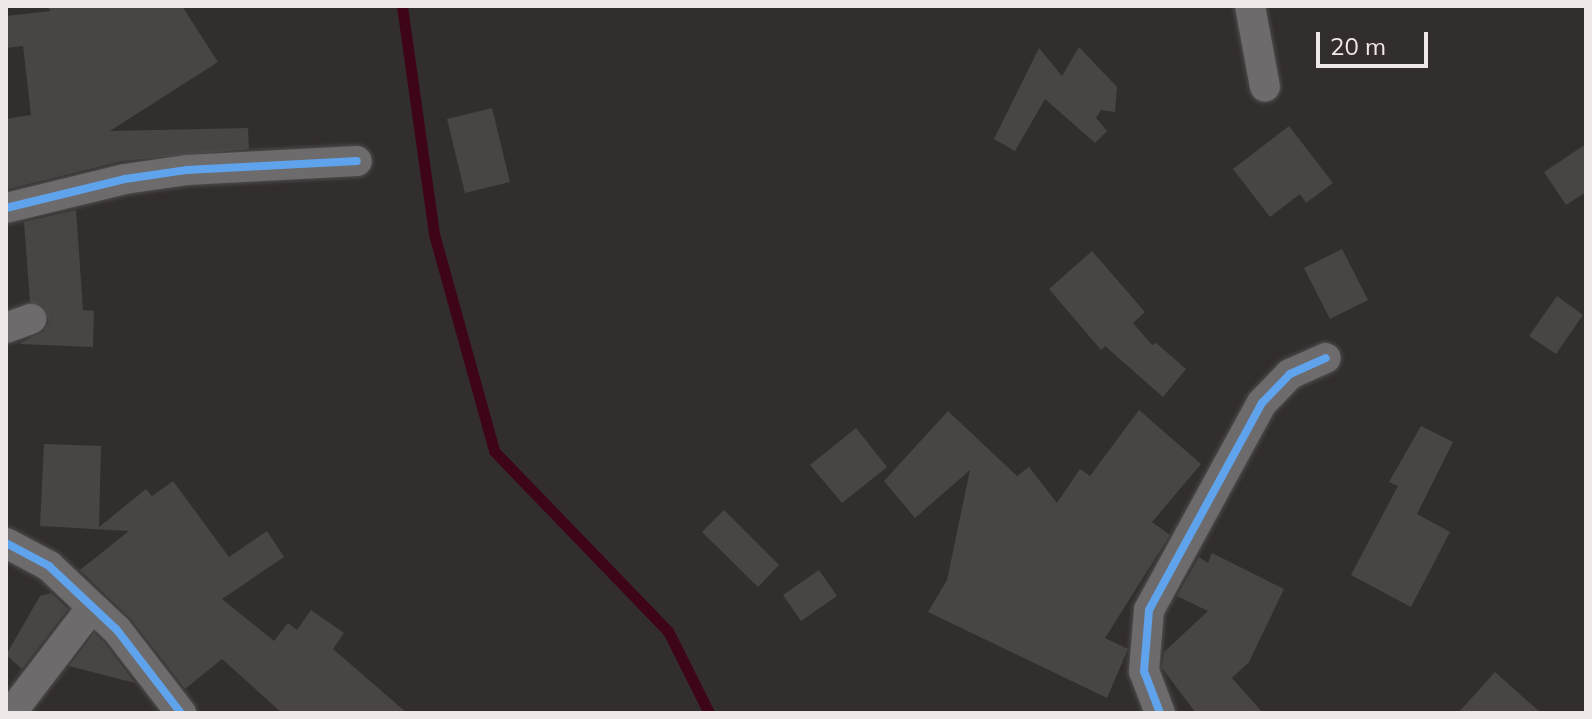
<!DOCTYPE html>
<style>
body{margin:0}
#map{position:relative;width:1592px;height:719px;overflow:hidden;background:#332e2e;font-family:Mulish,sans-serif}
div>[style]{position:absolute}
.stream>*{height:11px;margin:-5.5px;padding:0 5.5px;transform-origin:5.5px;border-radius:5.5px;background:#3e0417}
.building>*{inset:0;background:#494545}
.roads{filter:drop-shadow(0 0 2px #504d4d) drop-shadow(0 0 2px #504d4d)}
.street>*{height:30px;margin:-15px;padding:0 15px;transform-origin:15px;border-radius:15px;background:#6d6b6b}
.cycleway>*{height:8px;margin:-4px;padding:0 4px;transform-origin:4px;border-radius:4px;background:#60a3ed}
span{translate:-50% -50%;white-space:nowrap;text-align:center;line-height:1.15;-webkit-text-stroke:6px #352c2d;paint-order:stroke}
.frame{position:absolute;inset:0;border:8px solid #eee8e9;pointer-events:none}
.scale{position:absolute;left:1316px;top:32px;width:112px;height:36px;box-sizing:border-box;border:4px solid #eee8e9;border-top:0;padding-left:10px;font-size:24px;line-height:28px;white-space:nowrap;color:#eee8e9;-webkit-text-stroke:6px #352c2d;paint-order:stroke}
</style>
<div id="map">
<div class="stream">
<div style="left:402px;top:6px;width:230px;rotate:82deg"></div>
<div style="left:434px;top:234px;width:225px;rotate:74.5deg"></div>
<div style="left:494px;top:451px;width:250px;rotate:46deg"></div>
<div style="left:668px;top:631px;width:92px;rotate:63.4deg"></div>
</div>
<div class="building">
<div style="clip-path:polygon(46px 6px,182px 6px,218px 62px,110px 131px,248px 128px,249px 149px,122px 161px,8px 189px,6px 119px,31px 115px,23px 46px,6px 48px,6px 16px,51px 11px)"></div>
<div style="clip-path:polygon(1079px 47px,1117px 87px,1115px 112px,1101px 110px,1096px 118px,1107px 131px,1095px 143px,1045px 99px,1015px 151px,994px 139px,1039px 48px,1062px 76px)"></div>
<div style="clip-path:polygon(492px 108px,510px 182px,465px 193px,447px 119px)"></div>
<div style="clip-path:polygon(1289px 126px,1333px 183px,1306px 203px,1300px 194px,1270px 217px,1233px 169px)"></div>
<div style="clip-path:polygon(1586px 144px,1586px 192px,1566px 205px,1544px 172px)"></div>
<div style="clip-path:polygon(76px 210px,83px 310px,94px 311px,93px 347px,19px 344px,44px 331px,49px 321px,43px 306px,30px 302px,24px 222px)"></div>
<div style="clip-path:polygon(1342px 249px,1368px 300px,1330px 319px,1304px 268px)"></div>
<div style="clip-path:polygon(1092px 251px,1145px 312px,1133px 323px,1152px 345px,1156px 343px,1186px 369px,1163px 397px,1105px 346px,1101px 350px,1049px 289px)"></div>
<div style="clip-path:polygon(1557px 296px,1583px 315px,1556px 354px,1529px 336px)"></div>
<div style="clip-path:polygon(1139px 410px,1201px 464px,1152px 522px,1170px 535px,1105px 638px,1128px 649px,1107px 698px,928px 612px,947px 580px,970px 470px,915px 518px,884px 481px,948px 411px,1017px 476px,1029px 467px,1057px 503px,1080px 469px,1090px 476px)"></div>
<div style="clip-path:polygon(1421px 426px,1453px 442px,1417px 514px,1450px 532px,1411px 607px,1351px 575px,1398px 486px,1389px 482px)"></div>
<div style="clip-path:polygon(856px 428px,887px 467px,842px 503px,810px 465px)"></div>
<div style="clip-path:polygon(44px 444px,101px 446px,99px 527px,146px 489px,152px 496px,173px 481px,229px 557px,267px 531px,284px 557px,222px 599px,274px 641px,288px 623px,297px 630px,311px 610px,344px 633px,333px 649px,407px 713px,282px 713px,222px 659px,185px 689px,131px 619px,80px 570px,129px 531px,40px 526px)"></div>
<div style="clip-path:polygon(724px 510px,779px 565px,758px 587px,702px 532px)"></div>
<div style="clip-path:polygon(1212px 553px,1284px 589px,1249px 662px,1232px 678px,1263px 713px,1196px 713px,1162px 668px,1164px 652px,1208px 611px,1177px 596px,1199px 557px,1208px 563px)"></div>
<div style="clip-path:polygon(819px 570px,837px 596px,801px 621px,783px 595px)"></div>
<div style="clip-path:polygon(51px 593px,68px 609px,22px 669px,6px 655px,40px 596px)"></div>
<div style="clip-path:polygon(94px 633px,104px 642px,135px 683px,69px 666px)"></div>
<div style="clip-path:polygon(1495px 672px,1541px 713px,1458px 713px)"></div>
</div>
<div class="roads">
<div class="street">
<div style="left:1250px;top:6px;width:82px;rotate:79.5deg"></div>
<div style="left:6px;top:208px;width:122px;rotate:-13.7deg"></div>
<div style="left:125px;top:179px;width:63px;rotate:-8.3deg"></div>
<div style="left:187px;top:170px;width:170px;rotate:-3deg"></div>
<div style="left:6px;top:328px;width:27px;rotate:-20deg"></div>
<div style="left:6px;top:543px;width:49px;rotate:28.1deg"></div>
<div style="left:49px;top:566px;width:93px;rotate:43.3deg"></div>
<div style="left:117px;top:630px;width:105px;rotate:52.4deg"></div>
<div style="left:11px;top:713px;width:133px;rotate:-52.6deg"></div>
<div style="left:1160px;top:713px;width:45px;rotate:-110.9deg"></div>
<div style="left:1144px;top:671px;width:61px;rotate:-85.3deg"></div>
<div style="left:1149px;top:610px;width:236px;rotate:-61.4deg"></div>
<div style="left:1262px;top:403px;width:40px;rotate:-46deg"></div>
<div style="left:1290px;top:374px;width:39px;rotate:-24deg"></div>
</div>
</div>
<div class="cycleway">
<div style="left:6px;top:208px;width:122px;rotate:-13.7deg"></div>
<div style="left:125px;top:179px;width:63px;rotate:-8.3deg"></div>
<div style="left:187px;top:170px;width:170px;rotate:-3deg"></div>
<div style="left:6px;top:543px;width:49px;rotate:28.1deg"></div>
<div style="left:49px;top:566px;width:93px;rotate:43.3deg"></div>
<div style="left:117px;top:630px;width:105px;rotate:52.4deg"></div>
<div style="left:1160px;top:713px;width:45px;rotate:-110.9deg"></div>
<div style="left:1144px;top:671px;width:61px;rotate:-85.3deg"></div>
<div style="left:1149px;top:610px;width:236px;rotate:-61.4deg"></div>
<div style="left:1262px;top:403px;width:40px;rotate:-46deg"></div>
<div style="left:1290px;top:374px;width:39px;rotate:-24deg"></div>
</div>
<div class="frame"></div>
<div class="scale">20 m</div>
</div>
